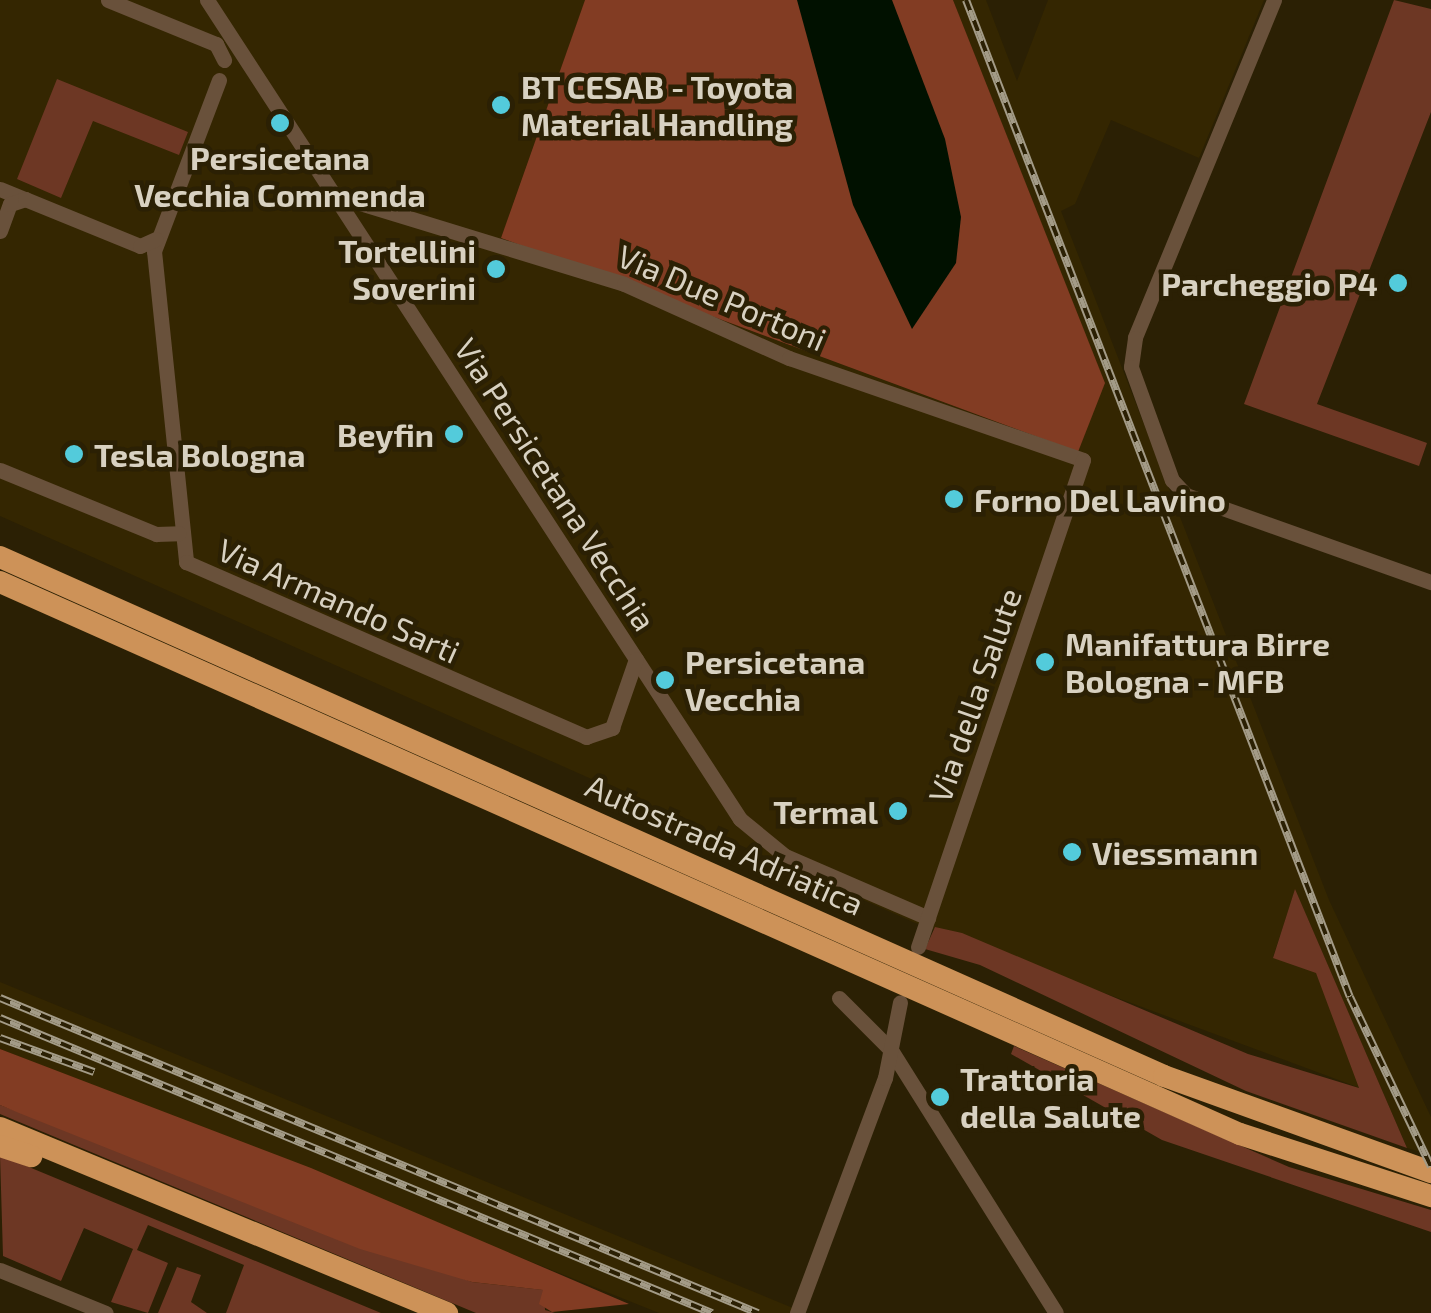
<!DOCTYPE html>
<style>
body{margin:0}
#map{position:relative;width:1431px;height:1313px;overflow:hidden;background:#2b2004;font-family:"Exo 2",sans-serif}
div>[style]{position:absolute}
.built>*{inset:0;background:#342601}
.green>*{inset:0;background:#6d3724}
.forest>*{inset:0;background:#823c23}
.water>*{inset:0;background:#011100}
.minor>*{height:15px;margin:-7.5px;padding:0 7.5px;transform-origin:7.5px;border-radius:7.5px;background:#69513b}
.highway>*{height:22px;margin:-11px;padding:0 11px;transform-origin:11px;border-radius:11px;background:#cd9258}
.rail>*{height:8px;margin-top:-4px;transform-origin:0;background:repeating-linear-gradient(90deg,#2b2004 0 11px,#a39b87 0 22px);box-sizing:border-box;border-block:2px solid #a39b87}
.dots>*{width:28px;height:28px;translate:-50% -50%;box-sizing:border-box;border:5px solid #2b2004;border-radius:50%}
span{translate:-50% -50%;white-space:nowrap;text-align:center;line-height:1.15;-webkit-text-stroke:9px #2b2004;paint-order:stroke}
.poi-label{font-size:32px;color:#d8d1c1;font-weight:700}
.left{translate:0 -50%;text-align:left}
.right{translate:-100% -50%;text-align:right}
.street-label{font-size:32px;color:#d8d1c1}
</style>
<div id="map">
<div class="built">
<div style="clip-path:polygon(0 0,585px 0,501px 238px,1078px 452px,1104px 382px,953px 0,986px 0,1017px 81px,1048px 0,1264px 0,1199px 158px,1111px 120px,1075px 204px,1061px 211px,1329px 900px,1431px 1117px,1431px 1155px,1407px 1148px,1295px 890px,1273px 957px,1316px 972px,1360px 1088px,913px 922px,0 516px)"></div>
<div style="clip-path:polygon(0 982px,368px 1133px,805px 1313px,659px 1313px,0 1049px)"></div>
</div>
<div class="green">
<div style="clip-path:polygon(1394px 0,1431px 9px,1431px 112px,1317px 404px,1427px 443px,1419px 466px,1244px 404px)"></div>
<div style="clip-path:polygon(57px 79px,188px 132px,179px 155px,93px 121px,61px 198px,17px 179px)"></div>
<div style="clip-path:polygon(1295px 889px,1407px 1148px,1246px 1091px,980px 965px,925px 949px,935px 927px,962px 933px,1248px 1054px,1359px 1088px,1316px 973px,1273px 958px)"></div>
<div style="clip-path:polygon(1014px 1046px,1289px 1167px,1431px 1210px,1431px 1232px,1162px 1140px,1011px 1054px)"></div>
<div style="clip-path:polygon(0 1105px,472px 1282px,544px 1290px,545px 1310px,555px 1313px,476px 1313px,0 1114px)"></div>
<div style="clip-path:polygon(0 1155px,381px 1313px,226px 1313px,244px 1265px,148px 1225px,137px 1250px,168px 1263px,148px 1313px,111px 1302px,133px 1249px,84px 1228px,61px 1281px,3px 1256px)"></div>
<div style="clip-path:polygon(177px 1267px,201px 1275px,191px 1302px,207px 1313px,158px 1313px)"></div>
</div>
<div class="forest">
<div style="clip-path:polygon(585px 0,953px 0,1105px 383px,1078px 452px,501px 238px)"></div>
<div style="clip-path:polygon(0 1049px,311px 1168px,629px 1304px,552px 1312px,539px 1304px,543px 1290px,472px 1282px,360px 1249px,19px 1113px,0 1105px)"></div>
</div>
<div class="water">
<div style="clip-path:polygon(797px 0,892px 0,945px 139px,961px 217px,956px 263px,912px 329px,853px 205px)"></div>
</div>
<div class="minor">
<div style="left:108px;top:0;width:117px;rotate:22.2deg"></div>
<div style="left:216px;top:44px;width:18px;rotate:63deg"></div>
<div style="left:207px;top:0;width:977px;rotate:56.94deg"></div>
<div style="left:740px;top:819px;width:58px;rotate:39.4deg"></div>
<div style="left:785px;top:856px;width:156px;rotate:23.4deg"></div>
<div style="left:1274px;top:0;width:365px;rotate:112.4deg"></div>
<div style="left:1135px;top:338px;width:29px;rotate:98deg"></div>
<div style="left:1131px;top:367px;width:120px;rotate:70.1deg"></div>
<div style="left:1172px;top:480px;width:21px;rotate:47deg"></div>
<div style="left:1186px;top:495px;width:260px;rotate:19.6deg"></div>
<div style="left:219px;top:80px;width:183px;rotate:110.8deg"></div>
<div style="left:154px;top:251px;width:313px;rotate:84.1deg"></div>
<div style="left:186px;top:562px;width:437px;rotate:23.6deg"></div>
<div style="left:586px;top:737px;width:28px;rotate:-19deg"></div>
<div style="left:612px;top:728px;width:73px;rotate:-70.8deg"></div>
<div style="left:0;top:189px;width:27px;rotate:22deg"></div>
<div style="left:337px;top:196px;width:300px;rotate:17deg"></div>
<div style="left:624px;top:284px;width:181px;rotate:24.2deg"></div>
<div style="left:789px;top:358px;width:311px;rotate:19.1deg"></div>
<div style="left:1083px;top:460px;width:514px;rotate:108.72deg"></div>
<div style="left:0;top:231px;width:29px;rotate:-70deg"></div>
<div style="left:10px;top:204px;width:16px;rotate:-18deg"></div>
<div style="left:25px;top:199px;width:124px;rotate:22.2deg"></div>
<div style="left:140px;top:246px;width:17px;rotate:-24deg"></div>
<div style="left:0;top:470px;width:169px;rotate:22.3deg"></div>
<div style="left:156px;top:534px;width:23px;rotate:-2deg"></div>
<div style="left:839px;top:998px;width:74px;rotate:45deg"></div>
<div style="left:891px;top:1050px;width:310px;rotate:57.9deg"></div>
<div style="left:0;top:1270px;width:114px;rotate:22.1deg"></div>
<div style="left:797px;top:1313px;width:251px;rotate:-69.5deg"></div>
<div style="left:885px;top:1078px;width:77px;rotate:-78.8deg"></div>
</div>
<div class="highway">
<div style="left:0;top:557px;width:1274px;rotate:24.03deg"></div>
<div style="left:1164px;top:1076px;width:284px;rotate:19.8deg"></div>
<div style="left:0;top:582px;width:1357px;rotate:24deg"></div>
<div style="left:1240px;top:1134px;width:201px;rotate:18deg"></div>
<div style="left:0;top:1128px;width:484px;rotate:22.5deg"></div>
<div style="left:0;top:1146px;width:33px;rotate:18deg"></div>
</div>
<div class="rail">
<div style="left:966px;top:0;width:1068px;rotate:68.94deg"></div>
<div style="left:1350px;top:997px;width:188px;rotate:64.5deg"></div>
<div style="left:0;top:998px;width:821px;rotate:22.57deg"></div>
<div style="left:0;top:1018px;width:771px;rotate:22.51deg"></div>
<div style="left:0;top:1038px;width:100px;rotate:19.9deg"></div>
</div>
<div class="dots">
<div style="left:501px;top:105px;background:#53cbdb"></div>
<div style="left:280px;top:123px;background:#53cbdb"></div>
<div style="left:496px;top:269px;background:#53cbdb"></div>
<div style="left:1398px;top:283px;background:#53cbdb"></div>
<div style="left:454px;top:434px;background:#53cbdb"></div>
<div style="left:74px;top:454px;background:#53cbdb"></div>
<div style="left:954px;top:499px;background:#53cbdb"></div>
<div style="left:1045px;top:662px;background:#53cbdb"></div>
<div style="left:665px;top:680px;background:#53cbdb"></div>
<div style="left:898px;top:811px;background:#53cbdb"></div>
<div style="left:1072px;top:852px;background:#53cbdb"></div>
<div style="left:940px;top:1097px;background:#53cbdb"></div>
</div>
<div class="poi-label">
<span class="left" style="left:521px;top:105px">BT CESAB - Toyota<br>Material Handling</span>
<span style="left:280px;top:176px">Persicetana<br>Vecchia Commenda</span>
<span class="right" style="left:476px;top:269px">Tortellini<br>Soverini</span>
<span class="right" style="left:1378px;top:283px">Parcheggio P4</span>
<span class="right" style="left:434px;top:434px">Beyfin</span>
<span class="left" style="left:94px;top:454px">Tesla Bologna</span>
<span class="left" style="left:974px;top:499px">Forno Del Lavino</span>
<span class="left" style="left:1065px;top:662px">Manifattura Birre<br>Bologna - MFB</span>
<span class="left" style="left:685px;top:680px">Persicetana<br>Vecchia</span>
<span class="right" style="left:878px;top:811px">Termal</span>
<span class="left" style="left:1092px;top:852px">Viessmann</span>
<span class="left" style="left:960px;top:1097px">Trattoria<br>della Salute</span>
</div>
<div class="street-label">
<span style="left:722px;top:297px;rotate:23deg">Via Due Portoni</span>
<span style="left:556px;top:484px;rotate:57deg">Via Persicetana Vecchia</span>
<span style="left:339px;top:600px;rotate:24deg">Via Armando Sarti</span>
<span style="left:974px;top:695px;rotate:-71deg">Via della Salute</span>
<span style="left:725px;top:844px;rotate:24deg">Autostrada Adriatica</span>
</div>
</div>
